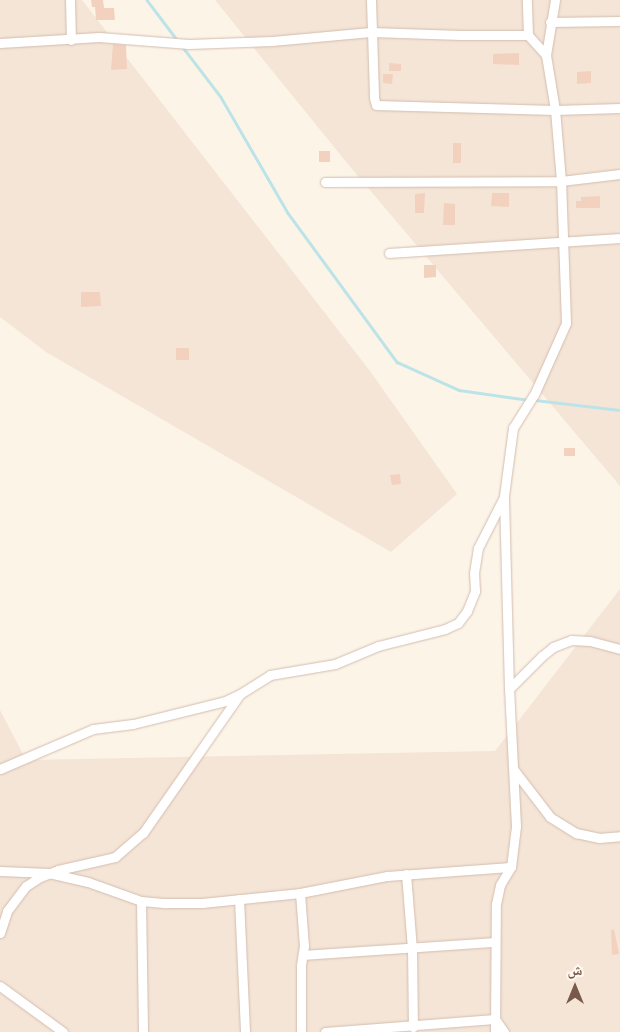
<!DOCTYPE html>
<meta charset="utf-8">
<style>
body{margin:0}
#map{position:relative;width:620px;height:1032px;overflow:hidden;background:#fdf4e8;font-family:Overpass,"Noto Naskh Arabic",sans-serif}
div>[style]{position:absolute}
.residential>*{inset:0;background:#f5e5d6}
.stream>*{height:2.5px;margin:-1.25px;padding:0 1.25px;transform-origin:1.25px;border-radius:1.25px;background:#bce3e7}
.building>*{inset:0;background:#f3d1bf}
.roads{filter:drop-shadow(0 0 1px #d2bdb0) drop-shadow(0 0 1px #d2bdb0)}
.street>*{height:9px;margin:-4.5px;padding:0 4.5px;transform-origin:4.5px;border-radius:4.5px;background:#fff}
span{translate:-50% -50%;white-space:nowrap;text-align:center;line-height:1.15;-webkit-text-stroke:4px #fff8ef;paint-order:stroke}
.north{position:absolute;left:550px;top:962px;width:50px;height:50px;-webkit-text-stroke:4px #fff8ef;paint-order:stroke;rotate:0deg;font-size:14px;font-weight:700;line-height:20px;text-align:center;color:#78594b}
.north::after{content:'';display:block;margin:auto;width:18px;height:22px;background:#78594b;clip-path:polygon(50% 0,100% 100%,50% 72%,0 100%)}
</style>
<div id="map">
<div class="residential">
<div style="clip-path:polygon(0 0,82px 0,370px 371px,457px 494px,391px 552px,46px 352px,0 317px)"></div>
<div style="clip-path:polygon(215px 0,620px 0,620px 486px,347px 163px)"></div>
<div style="clip-path:polygon(620px 589px,620px 1032px,0 1032px,0 710px,26px 760px,495px 751px)"></div>
</div>
<div class="stream">
<div style="left:147px;top:0;width:51px;rotate:52.9deg"></div>
<div style="left:182px;top:46px;width:64px;rotate:52.6deg"></div>
<div style="left:221px;top:97px;width:134px;rotate:60deg"></div>
<div style="left:288px;top:213px;width:185px;rotate:53.8deg"></div>
<div style="left:397px;top:362px;width:68px;rotate:24.3deg"></div>
<div style="left:459px;top:390px;width:71px;rotate:8.1deg"></div>
<div style="left:535px;top:400px;width:86px;rotate:6.7deg"></div>
</div>
<div class="building">
<div style="clip-path:polygon(91px 0,103px 0,104px 8px,114px 8px,115px 20px,96px 20px,95px 7px,92px 7px)"></div>
<div style="clip-path:polygon(113px 44px,126px 45px,127px 69px,111px 70px)"></div>
<div style="clip-path:polygon(519px 53px,519px 65px,493px 64px,493px 54px)"></div>
<div style="clip-path:polygon(389px 63px,401px 64px,401px 71px,389px 71px)"></div>
<div style="clip-path:polygon(591px 71px,591px 83px,577px 84px,577px 72px)"></div>
<div style="clip-path:polygon(383px 74px,393px 74px,392px 84px,383px 83px)"></div>
<div style="clip-path:polygon(453px 143px,461px 143px,461px 163px,453px 163px)"></div>
<div style="clip-path:polygon(319px 151px,330px 151px,330px 162px,319px 162px)"></div>
<div style="clip-path:polygon(425px 193px,424px 213px,415px 213px,415px 194px)"></div>
<div style="clip-path:polygon(492px 193px,509px 193px,509px 207px,491px 206px)"></div>
<div style="clip-path:polygon(600px 196px,600px 208px,576px 208px,576px 201px,581px 201px,581px 197px)"></div>
<div style="clip-path:polygon(444px 203px,455px 204px,455px 225px,443px 225px)"></div>
<div style="clip-path:polygon(424px 265px,436px 265px,436px 277px,424px 278px)"></div>
<div style="clip-path:polygon(81px 292px,100px 292px,101px 306px,81px 307px)"></div>
<div style="clip-path:polygon(176px 348px,189px 348px,189px 360px,176px 360px)"></div>
<div style="clip-path:polygon(564px 448px,575px 448px,575px 456px,564px 456px)"></div>
<div style="clip-path:polygon(400px 474px,401px 484px,392px 485px,390px 475px)"></div>
<div style="clip-path:polygon(614px 929px,619px 954px,612px 955px,611px 930px)"></div>
</div>
<div class="roads">
<div class="street">
<div style="left:70px;top:0;width:40px;rotate:88.6deg"></div>
<div style="left:371px;top:0;width:98px;rotate:88.2deg"></div>
<div style="left:374px;top:98px;width:7px;rotate:74deg"></div>
<div style="left:376px;top:105px;width:179px;rotate:1.6deg"></div>
<div style="left:555px;top:110px;width:65px;rotate:-1.8deg"></div>
<div style="left:550px;top:22px;width:70px;rotate:-0.8deg"></div>
<div style="left:0;top:43px;width:99px;rotate:-3.5deg"></div>
<div style="left:99px;top:37px;width:90px;rotate:4.4deg"></div>
<div style="left:189px;top:44px;width:83px;rotate:-2.1deg"></div>
<div style="left:272px;top:41px;width:99px;rotate:-5.2deg"></div>
<div style="left:371px;top:32px;width:90px;rotate:1.9deg"></div>
<div style="left:461px;top:35px;width:67px"></div>
<div style="left:546px;top:55px;width:56px;rotate:-80.7deg"></div>
<div style="left:325px;top:182px;width:236px;rotate:-0.2deg"></div>
<div style="left:561px;top:181px;width:59px;rotate:-6.8deg"></div>
<div style="left:389px;top:253px;width:231px;rotate:-3.7deg"></div>
<div style="left:509px;top:689px;width:47px;rotate:-45deg"></div>
<div style="left:542px;top:656px;width:14px;rotate:-39deg"></div>
<div style="left:553px;top:647px;width:19px;rotate:-21deg"></div>
<div style="left:571px;top:640px;width:19px;rotate:3deg"></div>
<div style="left:590px;top:641px;width:31px;rotate:15deg"></div>
<div style="left:0;top:769px;width:101px;rotate:-23.3deg"></div>
<div style="left:93px;top:729px;width:40px;rotate:-7.1deg"></div>
<div style="left:133px;top:724px;width:95px;rotate:-14deg"></div>
<div style="left:225px;top:701px;width:17px;rotate:-25deg"></div>
<div style="left:240px;top:694px;width:36px;rotate:-32deg"></div>
<div style="left:270px;top:675px;width:66px;rotate:-9.6deg"></div>
<div style="left:335px;top:664px;width:47px;rotate:-22.7deg"></div>
<div style="left:378px;top:646px;width:69px;rotate:-14.2deg"></div>
<div style="left:445px;top:629px;width:14px;rotate:-25deg"></div>
<div style="left:458px;top:623px;width:15px;rotate:-53deg"></div>
<div style="left:467px;top:611px;width:22px;rotate:-68deg"></div>
<div style="left:475px;top:591px;width:18px;rotate:-93deg"></div>
<div style="left:474px;top:573px;width:25px;rotate:-81deg"></div>
<div style="left:478px;top:548px;width:55px;rotate:-63deg"></div>
<div style="left:514px;top:770px;width:59px;rotate:52.5deg"></div>
<div style="left:550px;top:817px;width:31px;rotate:32deg"></div>
<div style="left:576px;top:833px;width:24px;rotate:12deg"></div>
<div style="left:599px;top:838px;width:21px;rotate:-5deg"></div>
<div style="left:0;top:871px;width:49px;rotate:2.3deg"></div>
<div style="left:49px;top:873px;width:40px;rotate:13deg"></div>
<div style="left:88px;top:882px;width:56px;rotate:19.7deg"></div>
<div style="left:141px;top:901px;width:25px;rotate:5deg"></div>
<div style="left:166px;top:903px;width:36px"></div>
<div style="left:202px;top:903px;width:99px;rotate:-5.8deg"></div>
<div style="left:300px;top:893px;width:89px;rotate:-11.1deg"></div>
<div style="left:387px;top:876px;width:124px;rotate:-4.2deg"></div>
<div style="left:406px;top:874px;width:74px;rotate:85.4deg"></div>
<div style="left:412px;top:948px;width:79px;rotate:89.3deg"></div>
<div style="left:300px;top:893px;width:53px;rotate:85.7deg"></div>
<div style="left:304px;top:946px;width:20px;rotate:99deg"></div>
<div style="left:301px;top:966px;width:66px;rotate:90deg"></div>
<div style="left:239px;top:899px;width:133px;rotate:87.4deg"></div>
<div style="left:141px;top:901px;width:131px;rotate:89.1deg"></div>
<div style="left:0;top:933px;width:23px;rotate:-72deg"></div>
<div style="left:7px;top:911px;width:31px;rotate:-53deg"></div>
<div style="left:26px;top:886px;width:17px;rotate:-33deg"></div>
<div style="left:40px;top:877px;width:19px;rotate:-21deg"></div>
<div style="left:58px;top:870px;width:58px;rotate:-12.8deg"></div>
<div style="left:115px;top:857px;width:37px;rotate:-41deg"></div>
<div style="left:143px;top:833px;width:169px;rotate:-55.1deg"></div>
<div style="left:303px;top:955px;width:192px;rotate:-3.9deg"></div>
<div style="left:0;top:986px;width:78px;rotate:36.1deg"></div>
<div style="left:325px;top:1032px;width:170px;rotate:-4.4deg"></div>
<div style="left:495px;top:1019px;width:16px;rotate:55deg"></div>
<div style="left:495px;top:1032px;width:128px;rotate:-89.6deg"></div>
<div style="left:496px;top:904px;width:19px;rotate:-78deg"></div>
<div style="left:500px;top:885px;width:21px;rotate:-59deg"></div>
<div style="left:511px;top:867px;width:41px;rotate:-83deg"></div>
<div style="left:516px;top:826px;width:137px;rotate:-92.9deg"></div>
<div style="left:509px;top:689px;width:193px;rotate:-91.5deg"></div>
<div style="left:504px;top:496px;width:69px;rotate:-82.5deg"></div>
<div style="left:513px;top:428px;width:39px;rotate:-58deg"></div>
<div style="left:534px;top:395px;width:79px;rotate:-66deg"></div>
<div style="left:566px;top:323px;width:142px;rotate:-92deg"></div>
<div style="left:561px;top:181px;width:71px;rotate:-94.8deg"></div>
<div style="left:555px;top:110px;width:56px;rotate:-99.3deg"></div>
<div style="left:546px;top:55px;width:27px;rotate:-132deg"></div>
<div style="left:528px;top:35px;width:35px;rotate:-92deg"></div>
</div>
</div>
<div class="north">ش</div>
</div>
